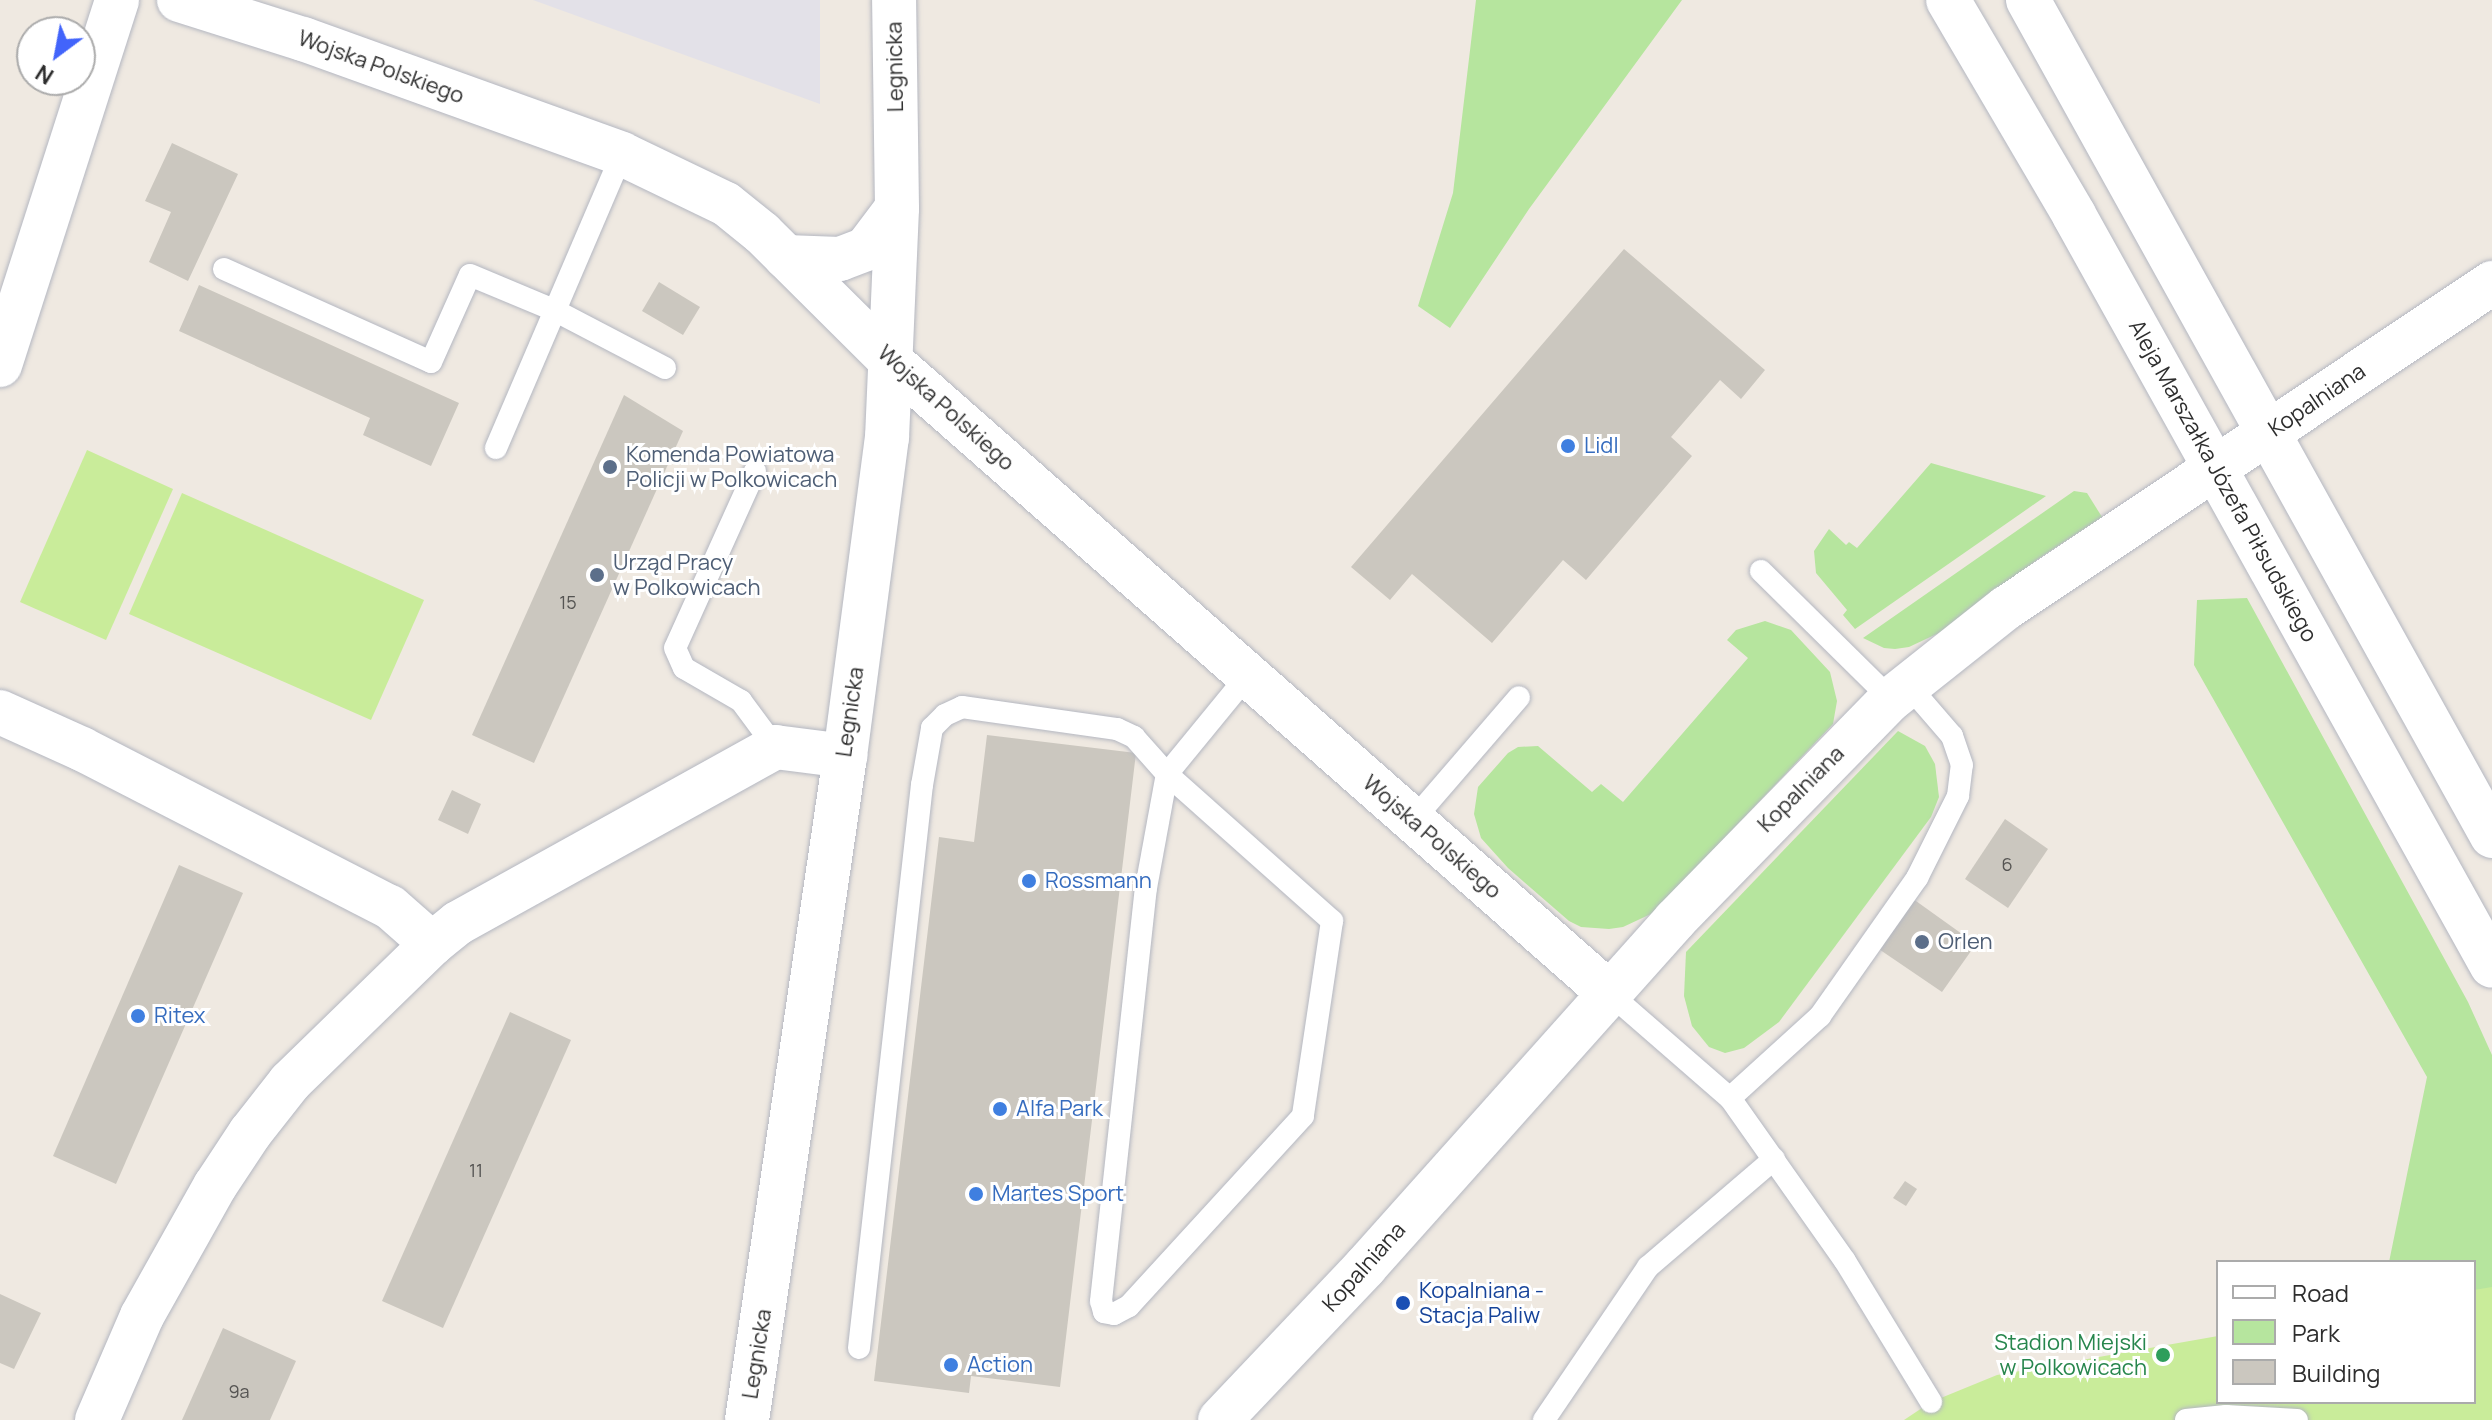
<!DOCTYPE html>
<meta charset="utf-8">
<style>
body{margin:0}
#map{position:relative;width:2492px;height:1420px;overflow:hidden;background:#efe9e1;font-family:Manrope,sans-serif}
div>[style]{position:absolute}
.industrial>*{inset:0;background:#e3e1e8}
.green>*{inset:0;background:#b6e59e}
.pitch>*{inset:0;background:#c9ec9a}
.building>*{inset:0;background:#cbc7bf}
.roads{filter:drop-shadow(0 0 2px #b4b7c1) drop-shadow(0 0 2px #b4b7c1)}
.service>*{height:22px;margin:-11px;padding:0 11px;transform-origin:11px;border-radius:11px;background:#fff}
.minor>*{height:44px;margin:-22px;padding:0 22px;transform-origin:22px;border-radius:22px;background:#fff}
.tertiary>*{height:44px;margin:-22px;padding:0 22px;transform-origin:22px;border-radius:22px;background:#fff}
.secondary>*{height:44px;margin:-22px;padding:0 22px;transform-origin:22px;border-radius:22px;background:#fff}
.dots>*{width:22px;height:22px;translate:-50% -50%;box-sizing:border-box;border:4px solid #fff;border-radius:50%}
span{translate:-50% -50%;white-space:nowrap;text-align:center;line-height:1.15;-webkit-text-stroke:6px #fff;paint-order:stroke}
.number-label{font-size:18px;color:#555452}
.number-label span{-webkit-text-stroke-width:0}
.street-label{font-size:22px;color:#2e2e2e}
.shop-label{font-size:22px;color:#366cbe}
.left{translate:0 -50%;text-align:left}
.service-label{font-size:22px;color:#4e5e75}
.transit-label{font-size:22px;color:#164399}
.leisure-label{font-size:22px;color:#27864d}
.right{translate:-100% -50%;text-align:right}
.legend{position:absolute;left:2216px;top:1260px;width:260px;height:144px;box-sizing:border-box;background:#fff;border:2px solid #ababab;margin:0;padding:10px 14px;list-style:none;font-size:24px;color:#2e2e2e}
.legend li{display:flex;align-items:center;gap:16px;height:40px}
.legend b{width:40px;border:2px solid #ababab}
.north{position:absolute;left:16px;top:16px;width:80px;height:80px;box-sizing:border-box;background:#fff;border:2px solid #ababab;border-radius:50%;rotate:212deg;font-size:22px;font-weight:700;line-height:32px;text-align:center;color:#2e2e2e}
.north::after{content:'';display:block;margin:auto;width:28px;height:36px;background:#4264fb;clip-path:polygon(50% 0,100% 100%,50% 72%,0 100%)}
</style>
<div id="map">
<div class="industrial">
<div style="clip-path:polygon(533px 0,820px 0,820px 104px)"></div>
</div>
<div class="green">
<div style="clip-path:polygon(1476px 0,1682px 0,1529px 209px,1450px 328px,1418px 306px,1453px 193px)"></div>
<div style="clip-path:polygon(1931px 463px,2046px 496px,1855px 629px,1843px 615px,1847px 610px,1816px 573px,1814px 551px,1829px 529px,1846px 545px,1849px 542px,1857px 548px)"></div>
<div style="clip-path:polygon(2074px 491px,2087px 493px,2102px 517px,2038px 559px,1941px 632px,1909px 647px,1895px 649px,1884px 648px,1863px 638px)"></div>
<div style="clip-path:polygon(2247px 598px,2468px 1002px,2492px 1055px,2492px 1302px,2474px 1302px,2474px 1262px,2389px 1262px,2427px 1077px,2194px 665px,2197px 600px)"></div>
<div style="clip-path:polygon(1765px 621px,1791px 630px,1830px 672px,1837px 701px,1833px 724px,1653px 913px,1623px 927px,1609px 929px,1581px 927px,1569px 921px,1508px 868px,1481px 838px,1474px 814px,1478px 787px,1508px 753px,1518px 747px,1538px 746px,1592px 792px,1601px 784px,1623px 802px,1748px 658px,1727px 640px,1736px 630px)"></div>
<div style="clip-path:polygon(1898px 731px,1925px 746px,1935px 764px,1939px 797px,1931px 817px,1779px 1022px,1744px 1048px,1725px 1053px,1709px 1047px,1692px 1026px,1684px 996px,1686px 952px)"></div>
</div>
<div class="pitch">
<div style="clip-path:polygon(87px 450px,173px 489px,106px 640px,20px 602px)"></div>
<div style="clip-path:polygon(182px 493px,424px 600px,371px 720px,129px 614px)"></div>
<div style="clip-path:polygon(2492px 1287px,2492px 1420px,1904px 1420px,1931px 1402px,1997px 1375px,2218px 1336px,2218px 1402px,2474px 1402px,2474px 1290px)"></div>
</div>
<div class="building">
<div style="clip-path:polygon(172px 143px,238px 174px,188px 281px,149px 262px,171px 212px,145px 201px)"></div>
<div style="clip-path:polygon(1624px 249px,1765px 370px,1741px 399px,1720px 380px,1671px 437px,1692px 456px,1586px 580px,1563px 560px,1492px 643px,1412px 574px,1390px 600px,1351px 567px)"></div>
<div style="clip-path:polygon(659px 282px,700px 307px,683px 335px,642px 311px)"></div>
<div style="clip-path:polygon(199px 285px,459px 403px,431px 466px,363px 435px,370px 418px,179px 331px)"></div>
<div style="clip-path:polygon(624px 395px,683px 431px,534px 763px,472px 735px)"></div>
<div style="clip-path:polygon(987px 735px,1136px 753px,1060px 1387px,971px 1376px,969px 1393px,874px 1381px,939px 837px,974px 842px)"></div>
<div style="clip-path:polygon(452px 790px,481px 804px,468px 834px,438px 820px)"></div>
<div style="clip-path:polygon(2005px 819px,2048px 849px,2008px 908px,1965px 879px)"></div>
<div style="clip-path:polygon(179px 865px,243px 893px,116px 1184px,53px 1156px)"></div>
<div style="clip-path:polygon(1902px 891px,1976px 944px,1942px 992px,1867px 941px)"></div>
<div style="clip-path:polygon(510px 1012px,571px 1040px,443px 1328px,382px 1301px)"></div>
<div style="clip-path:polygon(1905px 1181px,1917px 1189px,1906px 1206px,1893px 1198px)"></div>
<div style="clip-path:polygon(0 1294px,41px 1313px,14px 1369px,0 1363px)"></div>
<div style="clip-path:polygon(223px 1328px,296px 1361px,270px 1420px,182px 1420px)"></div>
</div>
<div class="roads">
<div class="service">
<div style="left:224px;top:269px;width:227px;rotate:24.2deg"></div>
<div style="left:431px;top:362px;width:95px;rotate:-65.9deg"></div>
<div style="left:470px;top:275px;width:93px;rotate:22.7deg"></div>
<div style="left:556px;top:311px;width:123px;rotate:27.6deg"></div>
<div style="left:496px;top:448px;width:320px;rotate:-66.8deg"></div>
<div style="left:755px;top:471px;width:194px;rotate:114.3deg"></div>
<div style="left:675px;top:648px;width:22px;rotate:66deg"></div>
<div style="left:684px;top:668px;width:66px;rotate:30.1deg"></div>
<div style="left:741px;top:701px;width:57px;rotate:53.5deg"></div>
<div style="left:1761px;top:571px;width:182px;rotate:44.6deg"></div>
<div style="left:1413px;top:820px;width:162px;rotate:-49.2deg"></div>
<div style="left:1609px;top:993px;width:160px;rotate:41deg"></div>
<div style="left:1730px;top:1098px;width:199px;rotate:54.8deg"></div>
<div style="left:1845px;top:1261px;width:165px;rotate:58.6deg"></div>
<div style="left:1730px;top:1098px;width:122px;rotate:-42.3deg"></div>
<div style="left:1820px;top:1016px;width:169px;rotate:-54.9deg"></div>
<div style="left:1917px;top:878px;width:92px;rotate:-63.4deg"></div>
<div style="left:1958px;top:796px;width:31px;rotate:-83deg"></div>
<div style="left:1962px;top:765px;width:31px;rotate:-109deg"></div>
<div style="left:1952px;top:736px;width:67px;rotate:-130.8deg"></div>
<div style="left:859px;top:1348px;width:567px;rotate:-83.62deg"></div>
<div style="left:922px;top:785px;width:58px;rotate:-80deg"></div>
<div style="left:932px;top:728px;width:18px;rotate:-45deg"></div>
<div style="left:945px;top:715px;width:19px;rotate:-25deg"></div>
<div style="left:962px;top:707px;width:157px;rotate:8.1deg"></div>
<div style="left:1117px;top:729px;width:19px;rotate:25deg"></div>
<div style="left:1134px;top:737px;width:50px;rotate:48.3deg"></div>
<div style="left:1167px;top:774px;width:221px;rotate:41.7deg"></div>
<div style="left:1332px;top:921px;width:197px;rotate:98.5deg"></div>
<div style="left:1303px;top:1116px;width:258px;rotate:132.5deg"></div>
<div style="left:1129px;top:1306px;width:17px;rotate:152deg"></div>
<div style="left:1114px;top:1314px;width:10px;rotate:-169deg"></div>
<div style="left:1104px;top:1312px;width:11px;rotate:-105deg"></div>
<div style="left:1101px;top:1301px;width:415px;rotate:-83.8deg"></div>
<div style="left:1146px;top:888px;width:116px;rotate:-79.6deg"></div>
<div style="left:1167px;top:774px;width:128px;rotate:-50.7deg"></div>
<div style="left:1544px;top:1420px;width:185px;rotate:-55.8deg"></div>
<div style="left:1648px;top:1267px;width:166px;rotate:-40.6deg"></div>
<div style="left:2186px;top:1420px;width:40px;rotate:-5.7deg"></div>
<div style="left:2226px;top:1416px;width:71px;rotate:3.2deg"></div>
</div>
<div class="minor">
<div style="left:0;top:365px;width:383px;rotate:-72.2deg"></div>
<div style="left:0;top:712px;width:90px;rotate:24.3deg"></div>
<div style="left:82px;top:749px;width:346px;rotate:27.2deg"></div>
<div style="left:390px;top:907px;width:56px;rotate:41.4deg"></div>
<div style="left:97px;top:1420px;width:113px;rotate:-66.6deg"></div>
<div style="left:142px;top:1316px;width:149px;rotate:-60.7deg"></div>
<div style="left:215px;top:1186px;width:64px;rotate:-56.6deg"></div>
<div style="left:250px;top:1133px;width:65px;rotate:-51.9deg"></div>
<div style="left:290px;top:1082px;width:198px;rotate:-44.2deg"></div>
<div style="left:432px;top:944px;width:33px;rotate:-39deg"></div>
<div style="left:458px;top:923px;width:363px;rotate:-29deg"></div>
<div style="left:775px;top:747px;width:71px;rotate:7.3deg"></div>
</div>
<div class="tertiary">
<div style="left:179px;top:0;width:130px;rotate:17.5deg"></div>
<div style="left:303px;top:39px;width:339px;rotate:19.8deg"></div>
<div style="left:622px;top:154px;width:115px;rotate:25.7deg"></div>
<div style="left:726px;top:204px;width:46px;rotate:38.9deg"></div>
<div style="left:762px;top:233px;width:185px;rotate:44.8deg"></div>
<div style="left:893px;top:363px;width:954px;rotate:41.34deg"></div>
<div style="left:786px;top:257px;width:54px;rotate:2.1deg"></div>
<div style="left:840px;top:259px;width:28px;rotate:-21deg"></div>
<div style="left:866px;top:249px;width:51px;rotate:-52.9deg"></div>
<div style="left:747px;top:1420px;width:671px;rotate:-81.6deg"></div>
<div style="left:845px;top:756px;width:321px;rotate:-82.5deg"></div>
<div style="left:887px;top:438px;width:230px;rotate:-87.5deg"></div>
<div style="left:897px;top:208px;width:208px;rotate:-90.8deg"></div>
<div style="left:1220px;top:1420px;width:211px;rotate:-46.5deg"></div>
<div style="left:1365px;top:1267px;width:465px;rotate:-48.2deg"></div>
<div style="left:1675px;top:920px;width:309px;rotate:-45.7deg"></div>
<div style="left:1891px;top:699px;width:147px;rotate:-38.4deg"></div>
<div style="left:2006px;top:608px;width:585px;rotate:-33.77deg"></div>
</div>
<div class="secondary">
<div style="left:1948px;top:0;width:249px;rotate:59.6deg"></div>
<div style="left:2074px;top:215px;width:859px;rotate:60.9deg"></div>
<div style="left:2028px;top:0;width:956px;rotate:60.97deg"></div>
</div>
</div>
<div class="dots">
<div style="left:1568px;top:446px;background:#3f7fe0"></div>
<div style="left:610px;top:467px;background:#5c6f8a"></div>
<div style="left:597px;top:575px;background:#5c6f8a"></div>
<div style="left:1029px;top:881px;background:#3f7fe0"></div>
<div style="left:1922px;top:942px;background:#5c6f8a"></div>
<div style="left:138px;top:1016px;background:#3f7fe0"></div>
<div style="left:1000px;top:1109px;background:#3f7fe0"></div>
<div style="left:976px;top:1194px;background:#3f7fe0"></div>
<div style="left:1403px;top:1303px;background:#1a4fb4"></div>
<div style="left:2163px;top:1355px;background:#2e9e5b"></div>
<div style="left:951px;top:1365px;background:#3f7fe0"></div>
</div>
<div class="number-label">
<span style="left:568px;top:602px">15</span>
<span style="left:2007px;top:864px">6</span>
<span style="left:476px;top:1170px">11</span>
<span style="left:239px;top:1391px">9a</span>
</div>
<div class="street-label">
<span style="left:381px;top:67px;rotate:20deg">Wojska Polskiego</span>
<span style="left:895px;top:67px;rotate:-91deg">Legnicka</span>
<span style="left:2317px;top:400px;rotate:-34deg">Kopalniana</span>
<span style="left:946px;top:408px;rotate:42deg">Wojska Polskiego</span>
<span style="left:2223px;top:481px;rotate:61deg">Aleja Marszałka Józefa Piłsudskiego</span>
<span style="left:850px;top:712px;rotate:-82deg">Legnicka</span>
<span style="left:1801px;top:789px;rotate:-45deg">Kopalniana</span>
<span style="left:1432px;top:837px;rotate:41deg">Wojska Polskiego</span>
<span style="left:1364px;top:1267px;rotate:-48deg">Kopalniana</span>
<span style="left:757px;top:1354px;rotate:-81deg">Legnicka</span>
</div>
<div class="shop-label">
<span class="left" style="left:1584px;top:446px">Lidl</span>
<span class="left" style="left:1045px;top:881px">Rossmann</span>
<span class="left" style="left:154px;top:1016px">Ritex</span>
<span class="left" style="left:1016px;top:1109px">Alfa Park</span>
<span class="left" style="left:992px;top:1194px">Martes Sport</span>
<span class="left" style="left:967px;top:1365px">Action</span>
</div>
<div class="service-label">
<span class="left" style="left:626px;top:467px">Komenda Powiatowa<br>Policji w Polkowicach</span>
<span class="left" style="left:613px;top:575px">Urząd Pracy<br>w Polkowicach</span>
<span class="left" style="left:1938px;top:942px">Orlen</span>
</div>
<div class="transit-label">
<span class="left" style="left:1419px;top:1303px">Kopalniana -<br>Stacja Paliw</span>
</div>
<div class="leisure-label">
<span class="right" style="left:2147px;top:1355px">Stadion Miejski<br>w Polkowicach</span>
</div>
<ul class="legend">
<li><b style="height:10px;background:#fff"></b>Road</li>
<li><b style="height:22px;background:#b6e59e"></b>Park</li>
<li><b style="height:22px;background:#cbc7bf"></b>Building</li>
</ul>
<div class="north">N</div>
</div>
